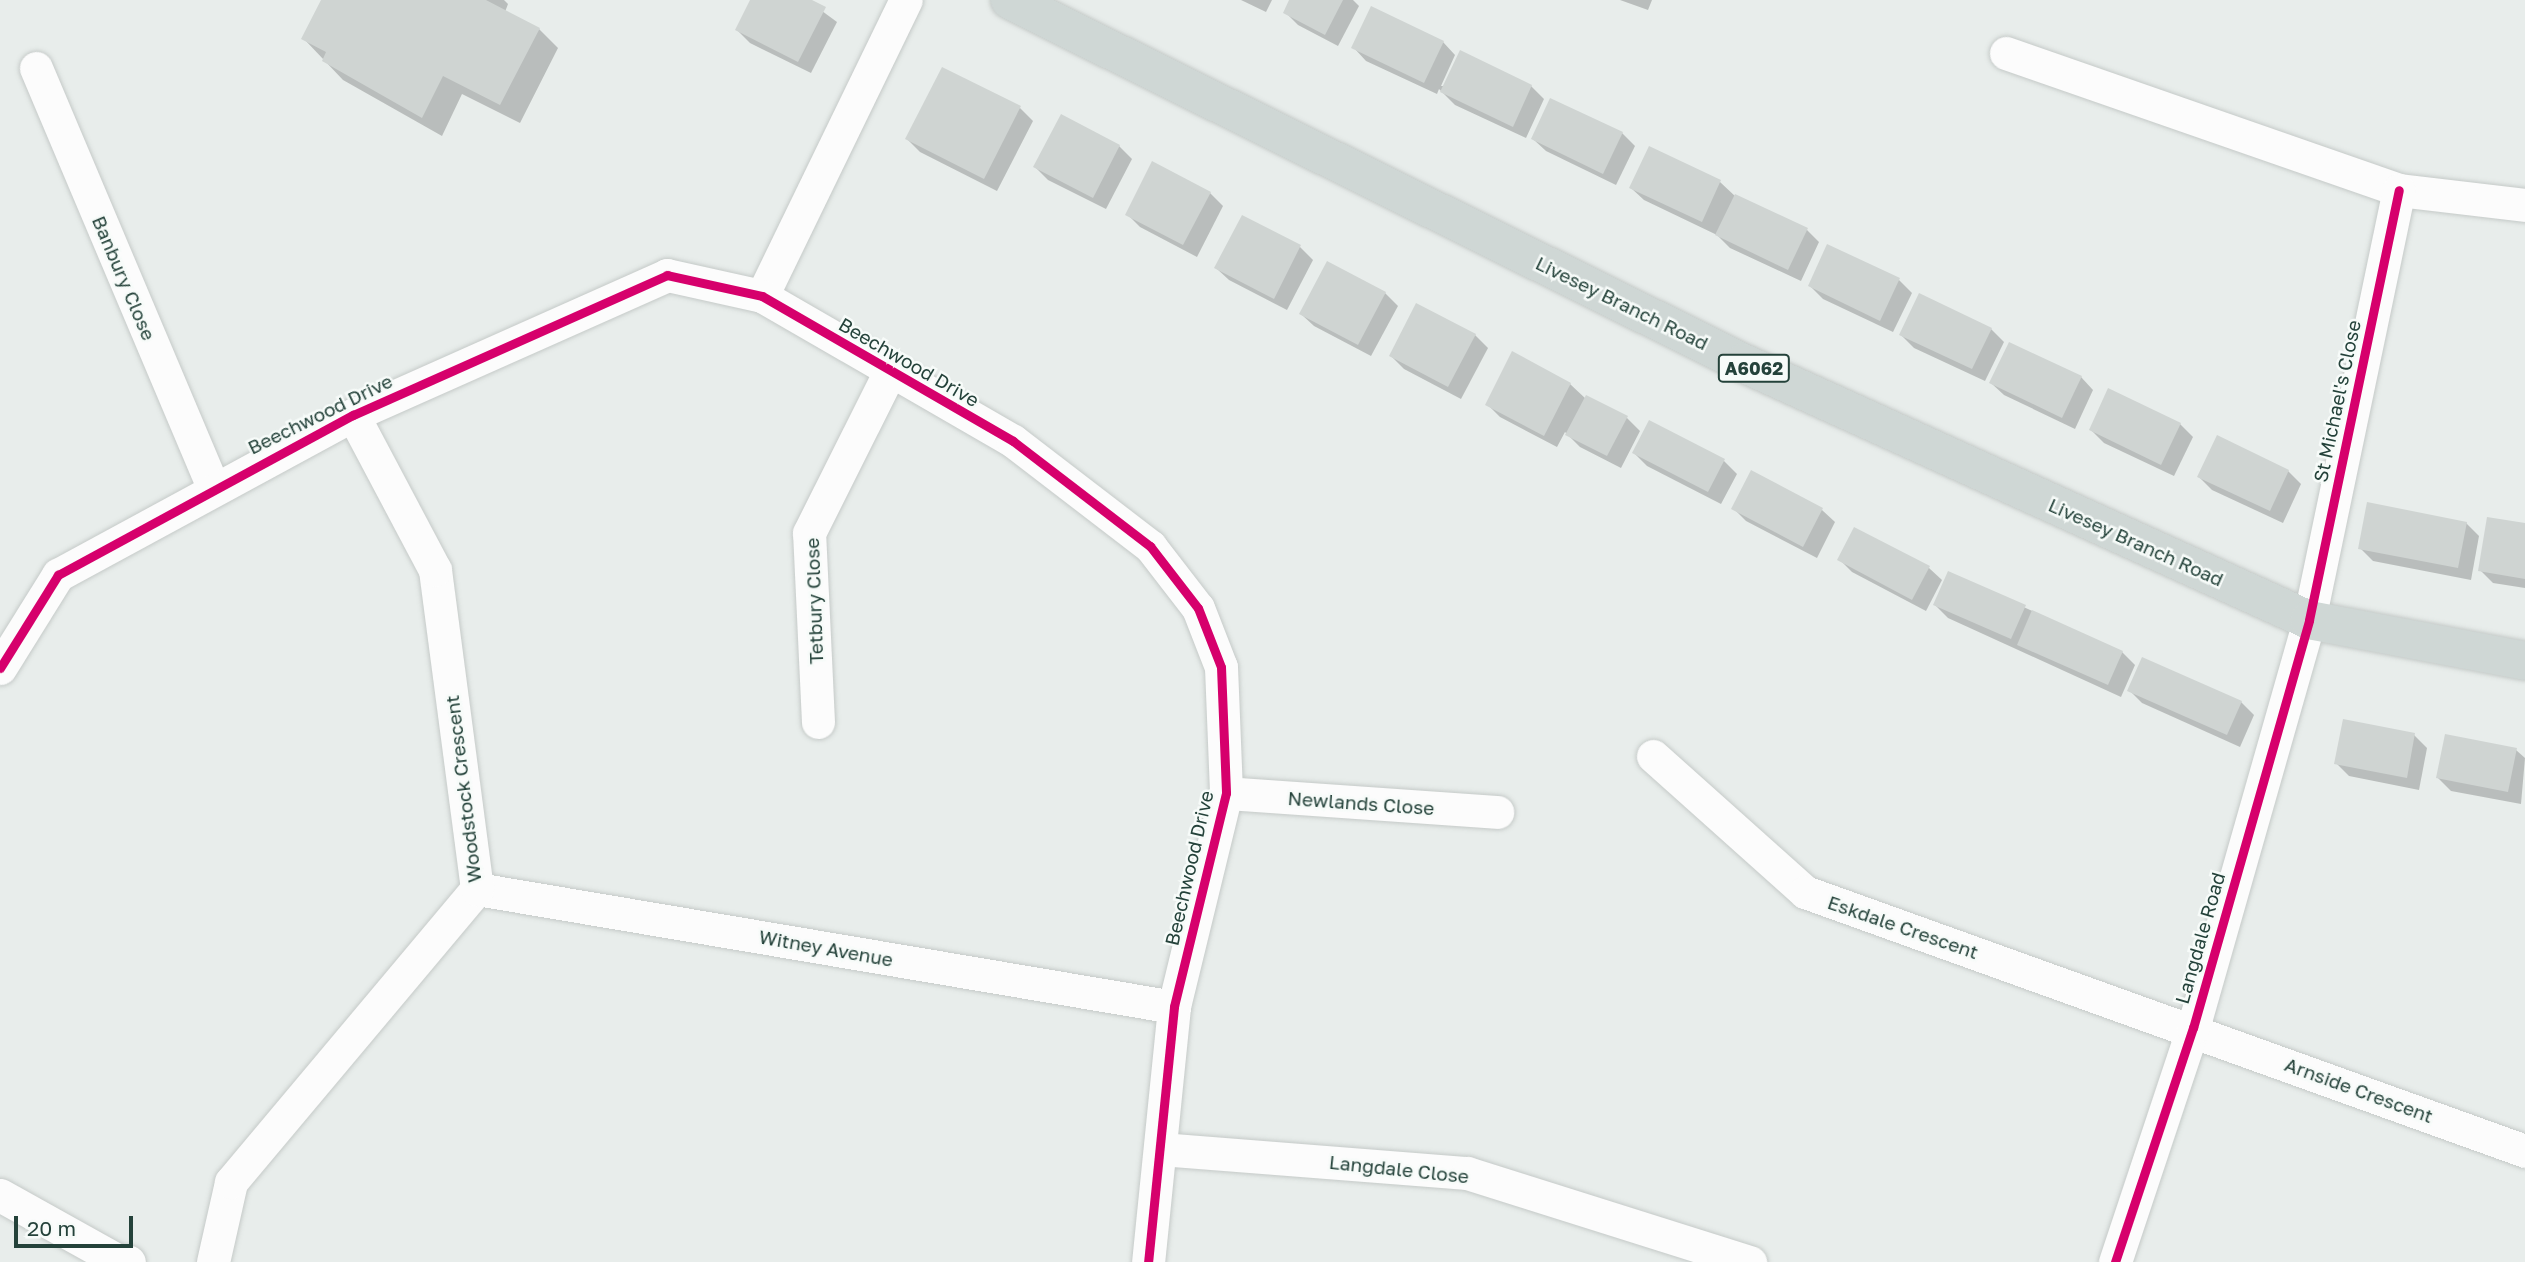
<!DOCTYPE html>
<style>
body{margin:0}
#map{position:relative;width:2525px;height:1262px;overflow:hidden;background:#e8edeb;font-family:"Golos Text",sans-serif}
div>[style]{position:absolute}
.shadow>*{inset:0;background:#0003}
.building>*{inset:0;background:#cfd4d2}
.roads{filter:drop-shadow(0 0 2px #c5cac8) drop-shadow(0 0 2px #c5cac8)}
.street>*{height:33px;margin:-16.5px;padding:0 16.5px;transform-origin:16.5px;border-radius:16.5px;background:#fcfcfc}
.primary>*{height:38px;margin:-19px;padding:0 19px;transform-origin:19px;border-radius:19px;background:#cfd7d5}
.cycleway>*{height:9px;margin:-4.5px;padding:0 4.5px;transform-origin:4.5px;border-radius:4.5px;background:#d6006c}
span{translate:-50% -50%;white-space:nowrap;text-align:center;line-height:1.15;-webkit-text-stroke:5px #f7fbf9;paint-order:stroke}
.shield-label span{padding:2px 5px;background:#f7fbf9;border:2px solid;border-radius:5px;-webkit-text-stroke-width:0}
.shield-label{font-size:18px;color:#24423a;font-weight:700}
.street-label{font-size:19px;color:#24423a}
.scale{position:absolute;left:14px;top:1216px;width:119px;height:32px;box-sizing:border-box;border:4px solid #24423a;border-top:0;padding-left:9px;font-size:21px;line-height:24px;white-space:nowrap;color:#24423a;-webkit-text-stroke:5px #f7fbf9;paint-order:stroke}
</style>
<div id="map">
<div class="shadow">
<div style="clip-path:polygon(323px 0,504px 0,508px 4px,505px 12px,539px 29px,558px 48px,520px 123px,462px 94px,442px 136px,343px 80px,304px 39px)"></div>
<div style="clip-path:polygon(752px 0,807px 0,837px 22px,811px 73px,750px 43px,737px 30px)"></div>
<div style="clip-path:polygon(1241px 0,1272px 0,1266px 12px)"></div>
<div style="clip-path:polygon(1291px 0,1353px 0,1359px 6px,1338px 46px,1298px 25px,1285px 12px)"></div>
<div style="clip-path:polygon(1620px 0,1652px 0,1648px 10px)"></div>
<div style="clip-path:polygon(1443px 42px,1455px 55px,1441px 86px,1531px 86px,1544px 99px,1526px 138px,1455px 105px,1439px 89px,1437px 94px,1366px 61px,1354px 48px)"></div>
<div style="clip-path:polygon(1020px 108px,1033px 121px,997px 191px,920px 152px,907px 139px)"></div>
<div style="clip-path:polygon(1622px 133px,1635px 146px,1616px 185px,1546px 151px,1533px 139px)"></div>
<div style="clip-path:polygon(1119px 146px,1132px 159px,1106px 209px,1048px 180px,1035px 167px)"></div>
<div style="clip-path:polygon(1153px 164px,1210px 193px,1223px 206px,1197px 257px,1140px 227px,1127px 214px)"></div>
<div style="clip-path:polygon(1720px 182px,1736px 197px,1807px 230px,1819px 242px,1801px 281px,1730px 248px,1717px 235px,1644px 200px,1631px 188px)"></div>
<div style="clip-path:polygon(1243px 217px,1300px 247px,1313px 260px,1287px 310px,1229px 280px,1216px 268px)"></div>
<div style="clip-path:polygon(1899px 280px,1912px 293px,1893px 332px,1823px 299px,1810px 286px)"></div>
<div style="clip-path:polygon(1385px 293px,1398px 306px,1371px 356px,1314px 326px,1301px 314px)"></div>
<div style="clip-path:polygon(1991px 329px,2004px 342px,1985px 381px,1914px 348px,1901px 335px)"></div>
<div style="clip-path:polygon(1475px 335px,1488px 348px,1461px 399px,1404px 369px,1391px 356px)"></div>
<div style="clip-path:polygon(2081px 377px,2093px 390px,2075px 429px,2004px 395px,1991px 383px)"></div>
<div style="clip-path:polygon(1570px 384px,1586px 399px,1627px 418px,1640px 431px,1621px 468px,1580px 447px,1565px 432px,1557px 447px,1500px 417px,1487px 404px)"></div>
<div style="clip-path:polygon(2180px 424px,2193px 437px,2174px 476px,2104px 443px,2091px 430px)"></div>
<div style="clip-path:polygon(1634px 453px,1724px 461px,1737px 474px,1721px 504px,1647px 466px)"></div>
<div style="clip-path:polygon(2288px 471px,2301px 484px,2283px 523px,2212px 490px,2199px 477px)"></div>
<div style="clip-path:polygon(1733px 508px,1822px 510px,1835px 522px,1817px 558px,1746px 521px)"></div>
<div style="clip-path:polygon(2466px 523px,2479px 536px,2471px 580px,2373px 561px,2360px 548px)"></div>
<div style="clip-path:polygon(2525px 525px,2525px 588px,2493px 583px,2480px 570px)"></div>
<div style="clip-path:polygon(1839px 559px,1929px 568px,1942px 580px,1926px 611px,1852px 572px)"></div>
<div style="clip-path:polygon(1949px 573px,2122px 652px,2135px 665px,2121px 697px,1948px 618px,1935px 605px)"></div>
<div style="clip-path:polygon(2129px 690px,2241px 702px,2254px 715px,2240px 747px,2142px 703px)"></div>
<div style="clip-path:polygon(2414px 735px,2427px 748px,2419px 790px,2349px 776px,2336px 763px)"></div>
<div style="clip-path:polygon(2516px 750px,2525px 758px,2521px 804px,2451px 791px,2438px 778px)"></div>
</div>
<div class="building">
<div style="clip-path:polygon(321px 0,486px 0,540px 28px,500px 105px,443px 76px,422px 118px,322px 61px,326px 52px,301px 39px)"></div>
<div style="clip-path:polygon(750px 0,812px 0,826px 7px,798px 62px,735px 30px)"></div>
<div style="clip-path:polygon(1289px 0,1343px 0,1325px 35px,1283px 13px)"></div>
<div style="clip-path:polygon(1371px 6px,1444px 41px,1424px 83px,1351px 48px)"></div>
<div style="clip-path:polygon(1460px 50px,1532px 85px,1513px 127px,1440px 92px)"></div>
<div style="clip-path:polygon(942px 67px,1021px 106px,984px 179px,905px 139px)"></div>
<div style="clip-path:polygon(1550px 98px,1623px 132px,1603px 174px,1531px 139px)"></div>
<div style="clip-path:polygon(1061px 114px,1120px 145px,1093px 198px,1033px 167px)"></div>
<div style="clip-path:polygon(1649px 146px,1721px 180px,1702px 222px,1629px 188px)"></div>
<div style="clip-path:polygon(1152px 161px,1211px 192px,1183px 245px,1125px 215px)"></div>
<div style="clip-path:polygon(1735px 194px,1808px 228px,1788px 270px,1715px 235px)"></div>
<div style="clip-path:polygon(1242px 215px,1301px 245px,1274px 299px,1214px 268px)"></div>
<div style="clip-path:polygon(1827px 244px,1900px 278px,1880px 321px,1808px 286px)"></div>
<div style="clip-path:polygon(1327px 261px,1386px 292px,1358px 345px,1299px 314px)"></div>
<div style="clip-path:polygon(1919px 293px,1992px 328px,1972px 369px,1899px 335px)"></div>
<div style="clip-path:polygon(1416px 303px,1476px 334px,1448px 387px,1389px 356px)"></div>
<div style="clip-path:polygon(2009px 342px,2082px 376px,2062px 418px,1989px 383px)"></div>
<div style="clip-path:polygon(1512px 351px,1571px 383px,1544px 436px,1485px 405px)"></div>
<div style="clip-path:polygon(2108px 388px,2181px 423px,2161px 465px,2089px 430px)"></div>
<div style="clip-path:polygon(1586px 395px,1628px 416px,1607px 456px,1565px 435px)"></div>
<div style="clip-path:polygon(1649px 420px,1725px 459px,1708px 492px,1632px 453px)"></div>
<div style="clip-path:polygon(2217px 435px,2289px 470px,2270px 511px,2197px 477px)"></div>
<div style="clip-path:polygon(1751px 470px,1823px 508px,1803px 547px,1731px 509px)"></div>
<div style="clip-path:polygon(2367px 502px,2467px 522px,2458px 568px,2358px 549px)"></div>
<div style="clip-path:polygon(2487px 517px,2525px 523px,2525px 579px,2478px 571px)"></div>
<div style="clip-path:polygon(1854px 527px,1930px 566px,1912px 600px,1837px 560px)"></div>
<div style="clip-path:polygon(1948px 571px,2026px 605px,2011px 639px,1933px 605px)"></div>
<div style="clip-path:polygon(2032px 610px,2123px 651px,2108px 685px,2017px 645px)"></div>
<div style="clip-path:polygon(2142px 657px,2242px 701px,2227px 735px,2127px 691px)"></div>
<div style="clip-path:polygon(2343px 719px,2415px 733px,2407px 778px,2334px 764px)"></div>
<div style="clip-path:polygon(2445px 734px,2517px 748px,2508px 792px,2436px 778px)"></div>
</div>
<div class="roads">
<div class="street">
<div style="left:2006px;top:53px;width:416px;rotate:19.2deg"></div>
<div style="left:2399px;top:190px;width:127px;rotate:6.8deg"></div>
<div style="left:36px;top:68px;width:455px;rotate:67.1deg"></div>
<div style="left:762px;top:296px;width:329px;rotate:-64.1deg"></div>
<div style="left:0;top:668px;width:110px;rotate:-58.1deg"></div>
<div style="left:58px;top:575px;width:336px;rotate:-28.5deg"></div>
<div style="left:353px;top:415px;width:344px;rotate:-24deg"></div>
<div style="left:667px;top:275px;width:97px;rotate:12.5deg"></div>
<div style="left:762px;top:296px;width:290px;rotate:30deg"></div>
<div style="left:1013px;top:441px;width:173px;rotate:37.5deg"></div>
<div style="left:1150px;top:546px;width:78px;rotate:52.3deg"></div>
<div style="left:1198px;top:608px;width:63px;rotate:68.7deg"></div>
<div style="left:1221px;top:667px;width:126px;rotate:87.7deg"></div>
<div style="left:1226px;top:793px;width:220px;rotate:103.7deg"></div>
<div style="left:1174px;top:1007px;width:256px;rotate:95.8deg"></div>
<div style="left:818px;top:722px;width:189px;rotate:-92.7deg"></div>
<div style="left:809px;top:533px;width:181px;rotate:-63.4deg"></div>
<div style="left:1653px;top:756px;width:204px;rotate:41.8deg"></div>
<div style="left:1805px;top:892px;width:765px;rotate:19.78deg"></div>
<div style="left:1226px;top:793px;width:272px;rotate:4deg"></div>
<div style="left:477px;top:889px;width:707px;rotate:9.61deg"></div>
<div style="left:1161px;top:1149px;width:307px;rotate:4.5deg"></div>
<div style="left:1467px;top:1173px;width:297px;rotate:17.5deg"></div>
<div style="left:0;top:1195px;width:134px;rotate:29.1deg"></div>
<div style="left:117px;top:1260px;width:12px;rotate:9deg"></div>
<div style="left:213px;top:1262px;width:82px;rotate:-77.3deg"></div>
<div style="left:231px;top:1182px;width:383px;rotate:-50deg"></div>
<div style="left:477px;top:889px;width:322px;rotate:-97.5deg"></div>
<div style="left:435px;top:570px;width:175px;rotate:-117.9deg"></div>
<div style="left:2115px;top:1262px;width:247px;rotate:-71.6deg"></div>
<div style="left:2193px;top:1028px;width:424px;rotate:-74.1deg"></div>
<div style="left:2309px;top:620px;width:439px;rotate:-78.2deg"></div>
</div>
<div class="primary">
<div style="left:1010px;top:0;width:818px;rotate:26.35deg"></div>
<div style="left:1743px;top:363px;width:622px;rotate:24.42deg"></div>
<div style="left:2309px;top:620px;width:220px;rotate:10.7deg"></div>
</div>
</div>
<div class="cycleway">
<div style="left:0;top:668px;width:110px;rotate:-58.1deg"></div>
<div style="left:58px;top:575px;width:336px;rotate:-28.5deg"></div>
<div style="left:353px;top:415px;width:344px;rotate:-24deg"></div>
<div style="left:667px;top:275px;width:97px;rotate:12.5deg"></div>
<div style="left:762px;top:296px;width:290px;rotate:30deg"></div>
<div style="left:1013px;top:441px;width:173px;rotate:37.5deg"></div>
<div style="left:1150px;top:546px;width:78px;rotate:52.3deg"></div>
<div style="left:1198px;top:608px;width:63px;rotate:68.7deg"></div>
<div style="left:1221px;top:667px;width:126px;rotate:87.7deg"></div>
<div style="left:1226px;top:793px;width:220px;rotate:103.7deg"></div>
<div style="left:1174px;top:1007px;width:256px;rotate:95.8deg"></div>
<div style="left:2115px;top:1262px;width:247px;rotate:-71.6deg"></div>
<div style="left:2193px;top:1028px;width:424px;rotate:-74.1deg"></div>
<div style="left:2309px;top:620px;width:439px;rotate:-78.2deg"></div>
</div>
<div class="shield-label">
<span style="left:1754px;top:368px">A6062</span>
</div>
<div class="street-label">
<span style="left:124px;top:278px;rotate:67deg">Banbury Close</span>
<span style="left:1622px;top:303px;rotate:26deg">Livesey Branch Road</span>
<span style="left:909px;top:362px;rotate:30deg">Beechwood Drive</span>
<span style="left:2337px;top:401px;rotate:-78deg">St Michael's Close</span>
<span style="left:320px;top:414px;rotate:-26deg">Beechwood Drive</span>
<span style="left:2136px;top:542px;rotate:24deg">Livesey Branch Road</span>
<span style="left:814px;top:601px;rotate:-92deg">Tetbury Close</span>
<span style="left:463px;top:789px;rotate:-97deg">Woodstock Crescent</span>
<span style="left:1361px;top:803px;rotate:4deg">Newlands Close</span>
<span style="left:1189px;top:868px;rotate:-77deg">Beechwood Drive</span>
<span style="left:1903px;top:927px;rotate:19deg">Eskdale Crescent</span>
<span style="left:2200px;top:938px;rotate:-74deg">Langdale Road</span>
<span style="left:826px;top:948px;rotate:10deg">Witney Avenue</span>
<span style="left:2359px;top:1090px;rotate:20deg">Arnside Crescent</span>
<span style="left:1399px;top:1169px;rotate:6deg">Langdale Close</span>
</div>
<div class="scale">20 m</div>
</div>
